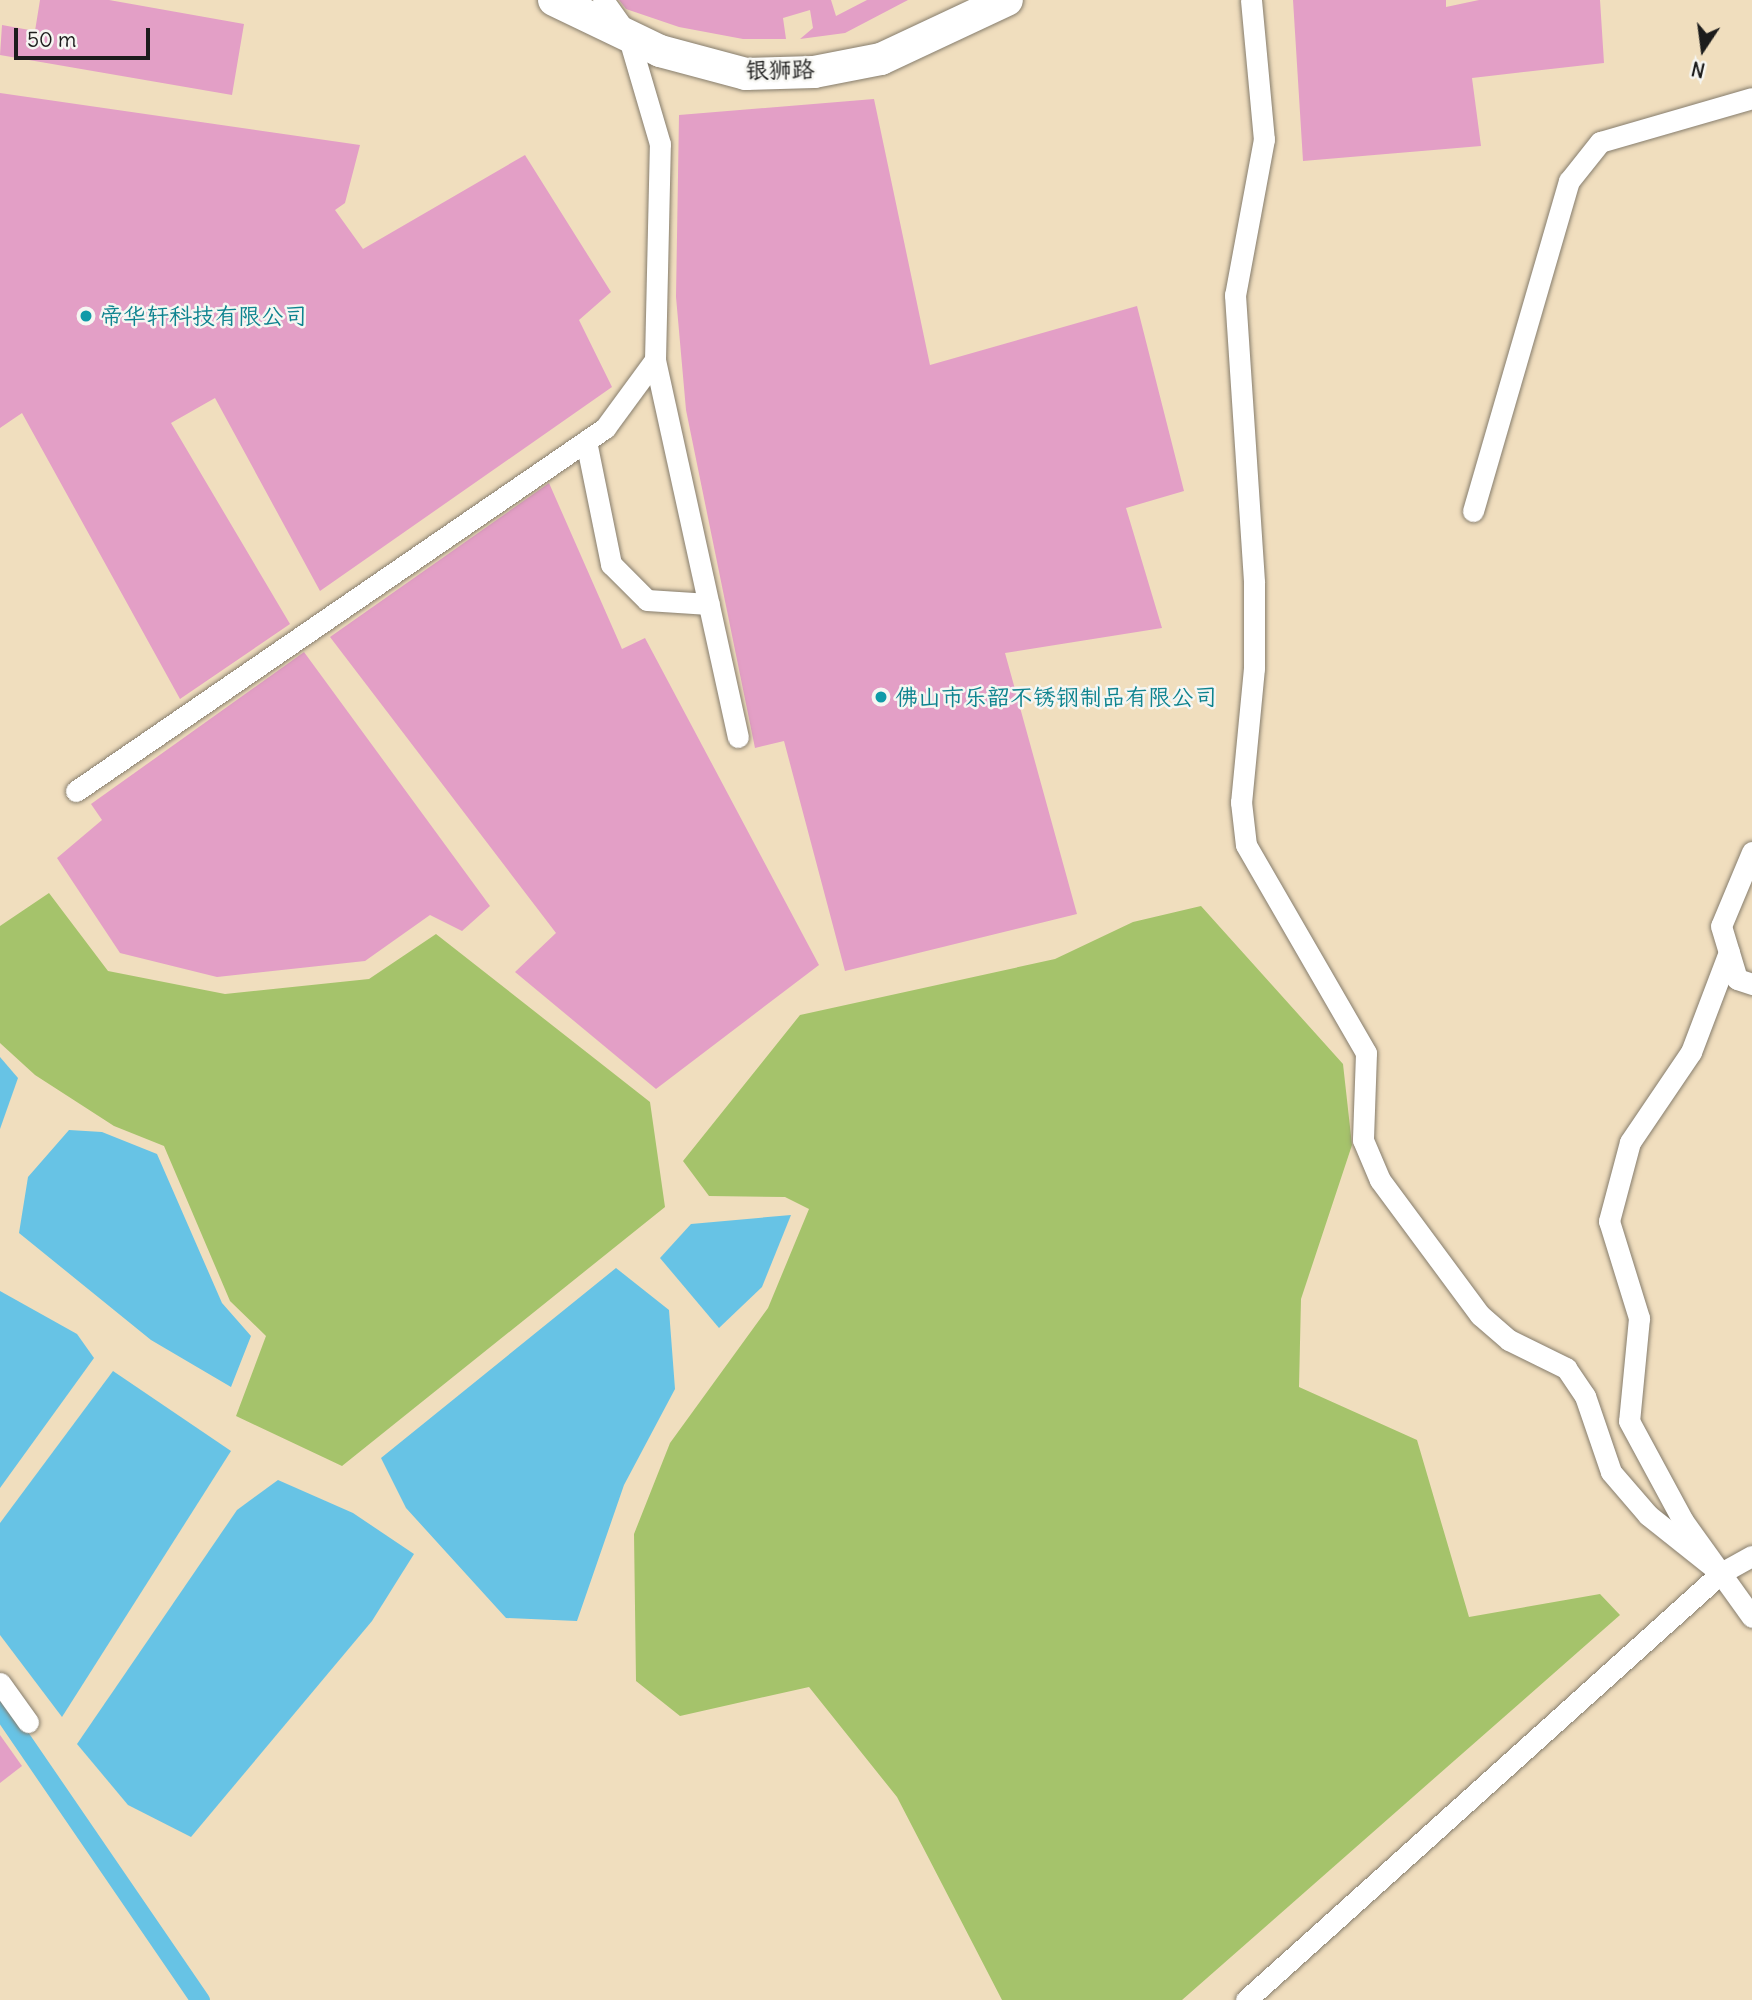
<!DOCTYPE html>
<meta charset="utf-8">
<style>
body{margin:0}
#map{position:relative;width:1752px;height:2000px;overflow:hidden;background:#f0debe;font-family:Delius,"LXGW WenKai TC",sans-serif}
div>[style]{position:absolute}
.green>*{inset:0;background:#a5c36b}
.water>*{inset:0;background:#67c3e5}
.canal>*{height:19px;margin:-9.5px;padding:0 9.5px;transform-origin:9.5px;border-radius:9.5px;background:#67c3e5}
.building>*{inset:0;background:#e39fc6}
.roads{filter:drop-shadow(0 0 2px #867d6d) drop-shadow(0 0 2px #867d6d)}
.street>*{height:21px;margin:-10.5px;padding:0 10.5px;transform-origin:10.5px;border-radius:10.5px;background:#fff}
.secondary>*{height:32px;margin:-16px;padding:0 16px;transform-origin:16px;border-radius:16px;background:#fff}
.dots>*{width:19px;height:19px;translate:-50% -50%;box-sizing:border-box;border:4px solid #f6f6f2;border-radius:50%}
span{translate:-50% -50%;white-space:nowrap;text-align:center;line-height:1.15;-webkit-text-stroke:5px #f6f6f2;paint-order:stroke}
.street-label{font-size:23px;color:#1c1c1c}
.culture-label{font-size:23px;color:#0d838f}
.left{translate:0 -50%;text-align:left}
.north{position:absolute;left:1668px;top:14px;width:70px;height:70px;-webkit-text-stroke:5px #f6f6f2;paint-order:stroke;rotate:193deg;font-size:19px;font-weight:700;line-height:28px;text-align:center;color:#1c1c1c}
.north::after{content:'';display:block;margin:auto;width:24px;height:32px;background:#1c1c1c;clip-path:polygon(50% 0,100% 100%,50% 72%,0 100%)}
.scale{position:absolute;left:14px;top:28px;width:136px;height:32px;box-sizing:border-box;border:4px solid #1c1c1c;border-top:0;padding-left:9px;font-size:21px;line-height:24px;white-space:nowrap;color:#1c1c1c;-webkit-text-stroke:5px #f6f6f2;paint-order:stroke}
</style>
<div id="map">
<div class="green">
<div style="clip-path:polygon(49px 893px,108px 971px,225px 994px,369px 979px,436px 934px,650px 1102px,665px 1207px,342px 1466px,236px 1416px,266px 1336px,230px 1301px,164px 1146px,114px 1126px,35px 1075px,0 1043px,0 926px)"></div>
<div style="clip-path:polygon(1201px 906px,1343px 1064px,1352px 1145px,1301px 1299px,1299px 1387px,1417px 1440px,1469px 1617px,1600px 1594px,1620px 1615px,1182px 2000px,1002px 2000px,897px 1797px,809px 1687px,680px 1716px,636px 1681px,634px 1534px,670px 1443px,768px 1308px,809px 1209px,785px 1197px,709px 1196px,683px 1161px,800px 1015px,1055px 959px,1133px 922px)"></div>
</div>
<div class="water">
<div style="clip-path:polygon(0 1057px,18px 1078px,0 1129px)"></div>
<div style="clip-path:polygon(69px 1130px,102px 1132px,157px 1154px,222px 1303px,251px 1336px,231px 1387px,151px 1340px,19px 1233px,28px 1177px)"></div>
<div style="clip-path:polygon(791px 1215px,762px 1287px,719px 1328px,660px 1258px,691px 1224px)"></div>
<div style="clip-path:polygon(616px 1268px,669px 1310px,675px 1389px,624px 1485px,577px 1621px,506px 1618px,406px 1508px,381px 1458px)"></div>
<div style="clip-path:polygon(0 1291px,77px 1334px,94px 1358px,0 1488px)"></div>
<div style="clip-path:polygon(113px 1371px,231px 1451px,62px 1717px,0 1635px,0 1523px)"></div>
<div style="clip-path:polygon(278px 1480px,353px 1513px,414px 1554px,372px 1621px,191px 1837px,128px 1805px,77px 1744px,237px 1510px)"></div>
</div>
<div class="canal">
<div style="left:0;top:1708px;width:354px;rotate:55.6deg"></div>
</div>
<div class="building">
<div style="clip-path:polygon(40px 0,109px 0,244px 24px,232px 95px,0 55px,2px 25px,35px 31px)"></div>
<div style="clip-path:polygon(619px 0,831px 0,836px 16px,867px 0,908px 0,845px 33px,800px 39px,813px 28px,810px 10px,783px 18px,786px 39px,743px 39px,679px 27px,626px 9px)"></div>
<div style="clip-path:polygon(1293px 0,1446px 0,1446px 7px,1479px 0,1600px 0,1604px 63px,1472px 78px,1481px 146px,1303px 161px)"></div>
<div style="clip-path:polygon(0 93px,360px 145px,345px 203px,335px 210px,363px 249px,525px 155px,611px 292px,579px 320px,612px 387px,320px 591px,215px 398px,171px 423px,290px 624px,180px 699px,22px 413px,0 428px)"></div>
<div style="clip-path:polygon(874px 99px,930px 365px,1137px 306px,1184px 491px,1126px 508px,1162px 628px,1005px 653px,1077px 914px,845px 971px,784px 741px,755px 748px,686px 410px,676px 297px,679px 115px)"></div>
<div style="clip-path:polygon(549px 483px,622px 649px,645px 638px,819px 965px,656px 1089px,515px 972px,556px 933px,330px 637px)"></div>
<div style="clip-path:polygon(304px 652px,490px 906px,462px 931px,430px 915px,365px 961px,217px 977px,120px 953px,57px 858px,102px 820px,91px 804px)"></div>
<div style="clip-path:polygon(0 1735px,22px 1766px,0 1783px)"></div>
</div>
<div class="roads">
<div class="street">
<div style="left:1251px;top:0;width:140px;rotate:84.7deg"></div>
<div style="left:1264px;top:139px;width:159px;rotate:100.5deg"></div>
<div style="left:1235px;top:295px;width:288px;rotate:86.2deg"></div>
<div style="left:1254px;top:582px;width:86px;rotate:90deg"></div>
<div style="left:1254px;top:668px;width:135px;rotate:95.5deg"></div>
<div style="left:1241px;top:802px;width:43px;rotate:83.4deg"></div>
<div style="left:1246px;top:845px;width:240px;rotate:60deg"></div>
<div style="left:1366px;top:1053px;width:87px;rotate:92deg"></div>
<div style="left:1363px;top:1140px;width:43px;rotate:67deg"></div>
<div style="left:1380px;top:1180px;width:168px;rotate:53.5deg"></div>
<div style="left:1480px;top:1315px;width:38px;rotate:41deg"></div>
<div style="left:1509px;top:1340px;width:64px;rotate:26.2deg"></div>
<div style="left:1566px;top:1368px;width:34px;rotate:56deg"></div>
<div style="left:1585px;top:1396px;width:80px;rotate:71.1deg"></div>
<div style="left:1611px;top:1472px;width:57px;rotate:49.3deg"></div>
<div style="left:1648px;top:1515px;width:93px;rotate:38.5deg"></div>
<div style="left:655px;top:360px;width:386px;rotate:77.6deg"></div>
<div style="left:586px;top:441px;width:126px;rotate:78.5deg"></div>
<div style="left:611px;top:564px;width:51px;rotate:45deg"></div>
<div style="left:647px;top:600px;width:62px;rotate:3.7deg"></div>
<div style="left:1473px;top:511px;width:344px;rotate:-73.8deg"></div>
<div style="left:1569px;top:181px;width:50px;rotate:-51.5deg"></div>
<div style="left:1600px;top:142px;width:158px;rotate:-16.1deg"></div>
<div style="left:76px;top:791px;width:642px;rotate:-34.46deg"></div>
<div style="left:605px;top:428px;width:84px;rotate:-53.7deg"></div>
<div style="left:655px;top:360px;width:216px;rotate:-88.7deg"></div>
<div style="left:660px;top:144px;width:114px;rotate:-106.4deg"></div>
<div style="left:628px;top:35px;width:43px;rotate:-125.5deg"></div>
<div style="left:1752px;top:852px;width:80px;rotate:112.7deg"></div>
<div style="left:1721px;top:926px;width:55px;rotate:73.2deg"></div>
<div style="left:1737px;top:979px;width:16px;rotate:18deg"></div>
<div style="left:1729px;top:952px;width:107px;rotate:110.8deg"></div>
<div style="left:1691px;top:1052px;width:109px;rotate:124.1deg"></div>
<div style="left:1630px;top:1142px;width:82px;rotate:104.9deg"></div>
<div style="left:1609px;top:1221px;width:102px;rotate:72.8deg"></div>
<div style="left:1639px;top:1318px;width:103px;rotate:95.5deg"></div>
<div style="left:1629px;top:1421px;width:114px;rotate:61.6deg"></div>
<div style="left:1683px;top:1521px;width:118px;rotate:54.3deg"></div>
<div style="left:0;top:1683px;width:48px;rotate:54.3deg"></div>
<div style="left:1246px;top:2000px;width:639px;rotate:-41.95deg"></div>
<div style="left:1721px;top:1573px;width:35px;rotate:-29deg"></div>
</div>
<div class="secondary">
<div style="left:554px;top:0;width:118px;rotate:25.7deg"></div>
<div style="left:660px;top:51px;width:89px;rotate:15deg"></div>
<div style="left:746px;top:74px;width:68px;rotate:-1.7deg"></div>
<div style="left:814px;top:72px;width:68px;rotate:-11deg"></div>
<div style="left:881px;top:59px;width:139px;rotate:-25.1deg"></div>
</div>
</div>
<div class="dots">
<div style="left:86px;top:316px;background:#0f9aa8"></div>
<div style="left:881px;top:697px;background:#0f9aa8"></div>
</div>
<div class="street-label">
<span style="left:780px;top:70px;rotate:-1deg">银狮路</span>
</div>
<div class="culture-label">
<span class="left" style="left:100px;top:316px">帝华轩科技有限公司</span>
<span class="left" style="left:895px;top:697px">佛山市乐韶不锈钢制品有限公司</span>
</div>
<div class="north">N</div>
<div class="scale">50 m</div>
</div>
